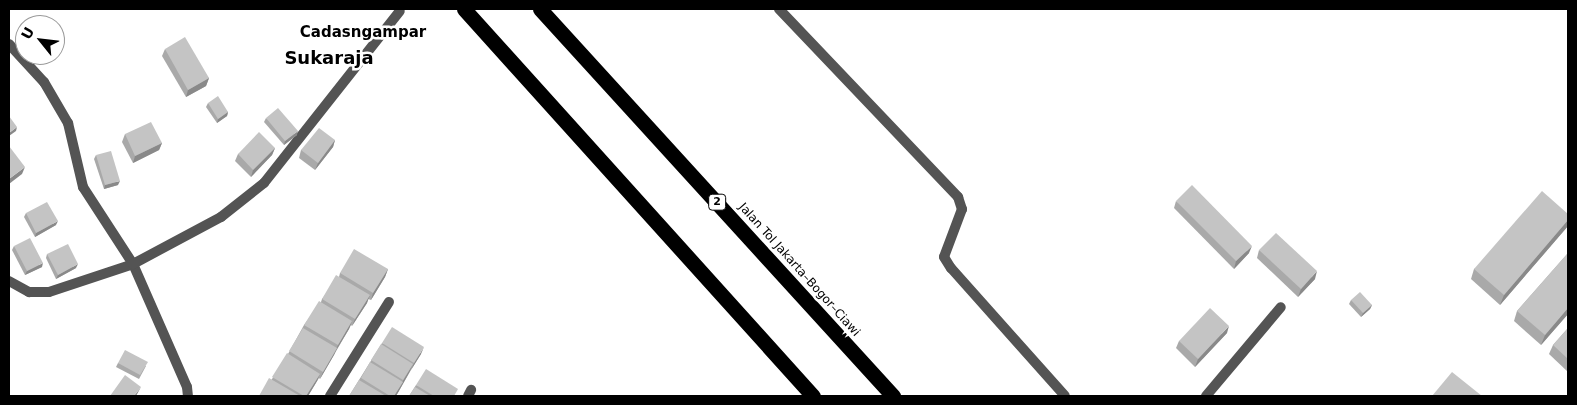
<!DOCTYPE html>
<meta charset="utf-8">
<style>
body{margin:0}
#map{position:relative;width:1577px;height:405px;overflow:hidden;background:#fff;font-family:"DejaVu Sans",sans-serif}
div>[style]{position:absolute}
.minor>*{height:10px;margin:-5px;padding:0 5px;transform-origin:5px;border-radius:5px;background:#545454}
.motorway>*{height:15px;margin:-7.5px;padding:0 7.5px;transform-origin:7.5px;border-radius:7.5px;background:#000}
.wall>*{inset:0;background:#a9a9a9}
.shaded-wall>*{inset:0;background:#898989}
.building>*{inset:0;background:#c4c4c4}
span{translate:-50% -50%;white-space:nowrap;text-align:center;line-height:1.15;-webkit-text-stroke:5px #fff;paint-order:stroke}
.shield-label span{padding:1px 4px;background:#fff;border:1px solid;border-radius:4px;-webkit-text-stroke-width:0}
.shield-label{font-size:11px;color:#000;font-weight:700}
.street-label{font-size:12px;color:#000}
.quarter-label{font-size:15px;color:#000;font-weight:700}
.district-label{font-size:18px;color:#000;font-weight:700}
.frame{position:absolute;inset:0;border:10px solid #000;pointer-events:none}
.north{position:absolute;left:15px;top:15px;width:50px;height:50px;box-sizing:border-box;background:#fff;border:1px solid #999;border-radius:50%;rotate:299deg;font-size:14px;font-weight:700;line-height:20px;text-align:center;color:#000}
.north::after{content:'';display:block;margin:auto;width:18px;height:22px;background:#000;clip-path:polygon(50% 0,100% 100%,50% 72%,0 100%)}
</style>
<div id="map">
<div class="minor">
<div style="left:779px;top:9px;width:260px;rotate:46.4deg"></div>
<div style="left:958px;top:197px;width:13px;rotate:72deg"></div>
<div style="left:962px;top:209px;width:51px;rotate:110.6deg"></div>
<div style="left:944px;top:257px;width:13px;rotate:58deg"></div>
<div style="left:951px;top:268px;width:171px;rotate:48.3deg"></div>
<div style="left:9px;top:44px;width:52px;rotate:47.4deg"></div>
<div style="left:44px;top:82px;width:48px;rotate:59.7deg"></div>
<div style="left:68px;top:123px;width:66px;rotate:76.8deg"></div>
<div style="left:83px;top:187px;width:92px;rotate:57deg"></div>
<div style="left:133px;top:264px;width:134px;rotate:66.3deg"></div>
<div style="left:187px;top:387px;width:9px;rotate:84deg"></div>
<div style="left:9px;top:281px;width:23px;rotate:29deg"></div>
<div style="left:29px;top:292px;width:20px"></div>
<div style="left:49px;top:292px;width:89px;rotate:-18.4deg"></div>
<div style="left:133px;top:264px;width:100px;rotate:-28.1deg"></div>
<div style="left:221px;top:217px;width:55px;rotate:-38.3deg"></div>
<div style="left:264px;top:183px;width:219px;rotate:-51.7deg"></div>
<div style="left:330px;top:396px;width:111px;rotate:-57.9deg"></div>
<div style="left:468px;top:396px;width:7px;rotate:-63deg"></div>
<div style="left:1206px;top:396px;width:116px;rotate:-49.9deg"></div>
</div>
<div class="motorway">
<div style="left:464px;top:9px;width:521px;rotate:47.96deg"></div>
<div style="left:540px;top:9px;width:524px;rotate:47.63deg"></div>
</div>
<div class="wall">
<div style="clip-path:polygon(165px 49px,209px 78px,206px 86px,186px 97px,162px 56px)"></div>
<div style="clip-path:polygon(208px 103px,228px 112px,227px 116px,217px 123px,206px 107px)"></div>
<div style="clip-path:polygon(266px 118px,297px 135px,284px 145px,264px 122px)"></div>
<div style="clip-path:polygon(125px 134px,162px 143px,159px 150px,133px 163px,122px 142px)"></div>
<div style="clip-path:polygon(335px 140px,333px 147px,315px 170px,299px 158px,301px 150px)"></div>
<div style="clip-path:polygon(275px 148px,272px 155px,251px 177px,235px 161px,238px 154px)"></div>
<div style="clip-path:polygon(96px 155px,118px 185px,104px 189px,94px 159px)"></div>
<div style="clip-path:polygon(1176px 201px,1249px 253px,1234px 269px,1174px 208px)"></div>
<div style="clip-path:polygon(26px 213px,56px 225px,35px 237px,24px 217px)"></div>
<div style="clip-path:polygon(1568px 214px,1568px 226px,1500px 305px,1471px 279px,1474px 269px)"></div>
<div style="clip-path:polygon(14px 246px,42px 267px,25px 275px,12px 250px)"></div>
<div style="clip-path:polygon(1259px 250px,1315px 279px,1298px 297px,1257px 258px)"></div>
<div style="clip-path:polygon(1568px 253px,1568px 314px,1541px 345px,1514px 321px,1517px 311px)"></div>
<div style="clip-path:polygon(47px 254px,76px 268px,56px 279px,46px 258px)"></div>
<div style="clip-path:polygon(388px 269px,385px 277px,371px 300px,368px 299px,367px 303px,352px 326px,351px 325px,349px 329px,320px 379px,319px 378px,308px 396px,259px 396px,272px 379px,288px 354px,304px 325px,321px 302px,322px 299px,339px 277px,340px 273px)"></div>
<div style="clip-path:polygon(1351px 300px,1372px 305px,1370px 309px,1361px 317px,1349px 304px)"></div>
<div style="clip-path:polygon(1568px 328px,1568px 372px,1549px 354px,1553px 345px)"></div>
<div style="clip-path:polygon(1227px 333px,1195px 367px,1176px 348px,1179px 341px)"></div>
<div style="clip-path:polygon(382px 343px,421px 354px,411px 370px,396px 396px,349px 396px)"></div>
<div style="clip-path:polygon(118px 363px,146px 366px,139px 379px,116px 367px)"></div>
<div style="clip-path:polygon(416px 385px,455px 396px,409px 396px)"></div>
</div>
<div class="shaded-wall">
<div style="clip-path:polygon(209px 78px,206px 86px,186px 97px,188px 90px)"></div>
<div style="clip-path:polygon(228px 112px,227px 116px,217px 123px,218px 119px)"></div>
<div style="clip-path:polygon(17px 127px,16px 131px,9px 136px,9px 133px)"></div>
<div style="clip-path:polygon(298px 131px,297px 135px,284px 145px,285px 141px)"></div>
<div style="clip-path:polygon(335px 140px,333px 147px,315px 170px,318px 163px)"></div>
<div style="clip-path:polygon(162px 143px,159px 150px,133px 163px,135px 156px)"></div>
<div style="clip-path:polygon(275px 148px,272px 155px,251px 177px,253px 170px)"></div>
<div style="clip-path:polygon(25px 167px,22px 174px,9px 184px,9px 179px)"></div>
<div style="clip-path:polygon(120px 181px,118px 185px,104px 189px,105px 185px)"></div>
<div style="clip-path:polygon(1568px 220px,1568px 226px,1500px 305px,1504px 295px)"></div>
<div style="clip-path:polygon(58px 221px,56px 225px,35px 237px,36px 233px)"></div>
<div style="clip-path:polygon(1252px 246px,1249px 253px,1234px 269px,1236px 261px)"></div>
<div style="clip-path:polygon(43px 263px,42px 267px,25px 275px,27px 271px)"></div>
<div style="clip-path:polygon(78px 264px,76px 268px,56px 279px,58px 275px)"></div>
<div style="clip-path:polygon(388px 269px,385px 277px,371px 300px,373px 293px)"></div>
<div style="clip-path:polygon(1317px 271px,1315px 279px,1298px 297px,1301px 289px)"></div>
<div style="clip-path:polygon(370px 295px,367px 303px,352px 326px,355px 319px)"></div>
<div style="clip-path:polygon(1372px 305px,1370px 309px,1361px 317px,1363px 313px)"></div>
<div style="clip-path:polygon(1568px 308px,1568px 314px,1541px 345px,1545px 335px)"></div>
<div style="clip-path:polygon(352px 321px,349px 329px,335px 352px,338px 345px)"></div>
<div style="clip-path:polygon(1229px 326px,1227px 333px,1195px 367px,1198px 359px)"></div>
<div style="clip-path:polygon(424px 347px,421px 354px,411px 370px,414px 363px)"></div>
<div style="clip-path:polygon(337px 348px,334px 355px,320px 379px,323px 372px)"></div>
<div style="clip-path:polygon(413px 364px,410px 371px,400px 389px,396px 396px,394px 396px)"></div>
<div style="clip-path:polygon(320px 374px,317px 381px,308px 396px,306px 396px)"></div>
<div style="clip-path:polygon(141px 387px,136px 396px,134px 396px)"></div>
</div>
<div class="building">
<div style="clip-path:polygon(185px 37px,209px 78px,188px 90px,165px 49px)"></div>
<div style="clip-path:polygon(218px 96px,228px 112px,218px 119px,208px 103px)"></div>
<div style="clip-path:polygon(278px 108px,298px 131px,285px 141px,266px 118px)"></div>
<div style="clip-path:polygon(9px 116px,17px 127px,9px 133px)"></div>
<div style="clip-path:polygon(151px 122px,162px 143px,135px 156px,125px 134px)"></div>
<div style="clip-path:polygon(319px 128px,335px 140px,318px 163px,301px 150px)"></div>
<div style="clip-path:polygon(259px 132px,275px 148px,253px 170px,238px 154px)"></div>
<div style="clip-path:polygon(9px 146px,25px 167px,9px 179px)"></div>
<div style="clip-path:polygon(111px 151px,120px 181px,105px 185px,96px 155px)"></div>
<div style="clip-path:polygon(1192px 185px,1252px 246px,1236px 261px,1176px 201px)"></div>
<div style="clip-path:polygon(1542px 191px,1568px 214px,1568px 220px,1504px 295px,1474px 269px)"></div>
<div style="clip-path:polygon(47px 202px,58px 221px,36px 233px,26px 213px)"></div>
<div style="clip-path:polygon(1276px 233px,1317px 271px,1301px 289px,1259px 250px)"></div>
<div style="clip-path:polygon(30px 238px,43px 263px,27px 271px,14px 246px)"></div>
<div style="clip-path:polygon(68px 244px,78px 264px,58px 275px,47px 254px)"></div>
<div style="clip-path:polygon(354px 249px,388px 269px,373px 293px,340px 273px)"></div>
<div style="clip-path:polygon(1568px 253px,1568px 308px,1545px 335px,1517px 311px)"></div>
<div style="clip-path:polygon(336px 275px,370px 295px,355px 319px,322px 299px)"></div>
<div style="clip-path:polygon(1360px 292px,1372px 305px,1363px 313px,1351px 300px)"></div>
<div style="clip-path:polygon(319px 301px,352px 321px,338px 345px,304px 325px)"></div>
<div style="clip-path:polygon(1210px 308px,1229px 326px,1198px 359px,1179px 341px)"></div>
<div style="clip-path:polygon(392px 327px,424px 347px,414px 363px,382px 343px)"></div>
<div style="clip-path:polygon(303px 328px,337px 348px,323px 372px,289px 351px)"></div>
<div style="clip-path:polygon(1568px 328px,1568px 359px,1553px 345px)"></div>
<div style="clip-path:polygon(381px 344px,413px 364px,403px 380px,371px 360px)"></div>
<div style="clip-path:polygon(125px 350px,148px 362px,140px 375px,118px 363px)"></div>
<div style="clip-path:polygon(287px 353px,320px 374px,306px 396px,304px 396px,272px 377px)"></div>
<div style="clip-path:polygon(370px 362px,403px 382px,394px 396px,390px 396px,361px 378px)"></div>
<div style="clip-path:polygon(426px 369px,458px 389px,454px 396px,434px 396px,416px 385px)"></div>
<div style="clip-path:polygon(1452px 372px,1482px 396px,1432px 396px)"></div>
<div style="clip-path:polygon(125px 375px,141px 387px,134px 396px,110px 396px)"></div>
<div style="clip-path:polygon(269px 378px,300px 396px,259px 396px)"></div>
<div style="clip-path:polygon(359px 380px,386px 396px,349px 396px)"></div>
<div style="clip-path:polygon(415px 387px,430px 396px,409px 396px)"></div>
</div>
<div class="shield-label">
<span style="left:717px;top:202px">2</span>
</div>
<div class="street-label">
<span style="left:799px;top:270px;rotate:48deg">Jalan Tol Jakarta–Bogor–Ciawi</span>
</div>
<div class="quarter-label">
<span style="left:363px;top:33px">Cadasngampar</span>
</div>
<div class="district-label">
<span style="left:329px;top:58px">Sukaraja</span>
</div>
<div class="frame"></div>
<div class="north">U</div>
</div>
